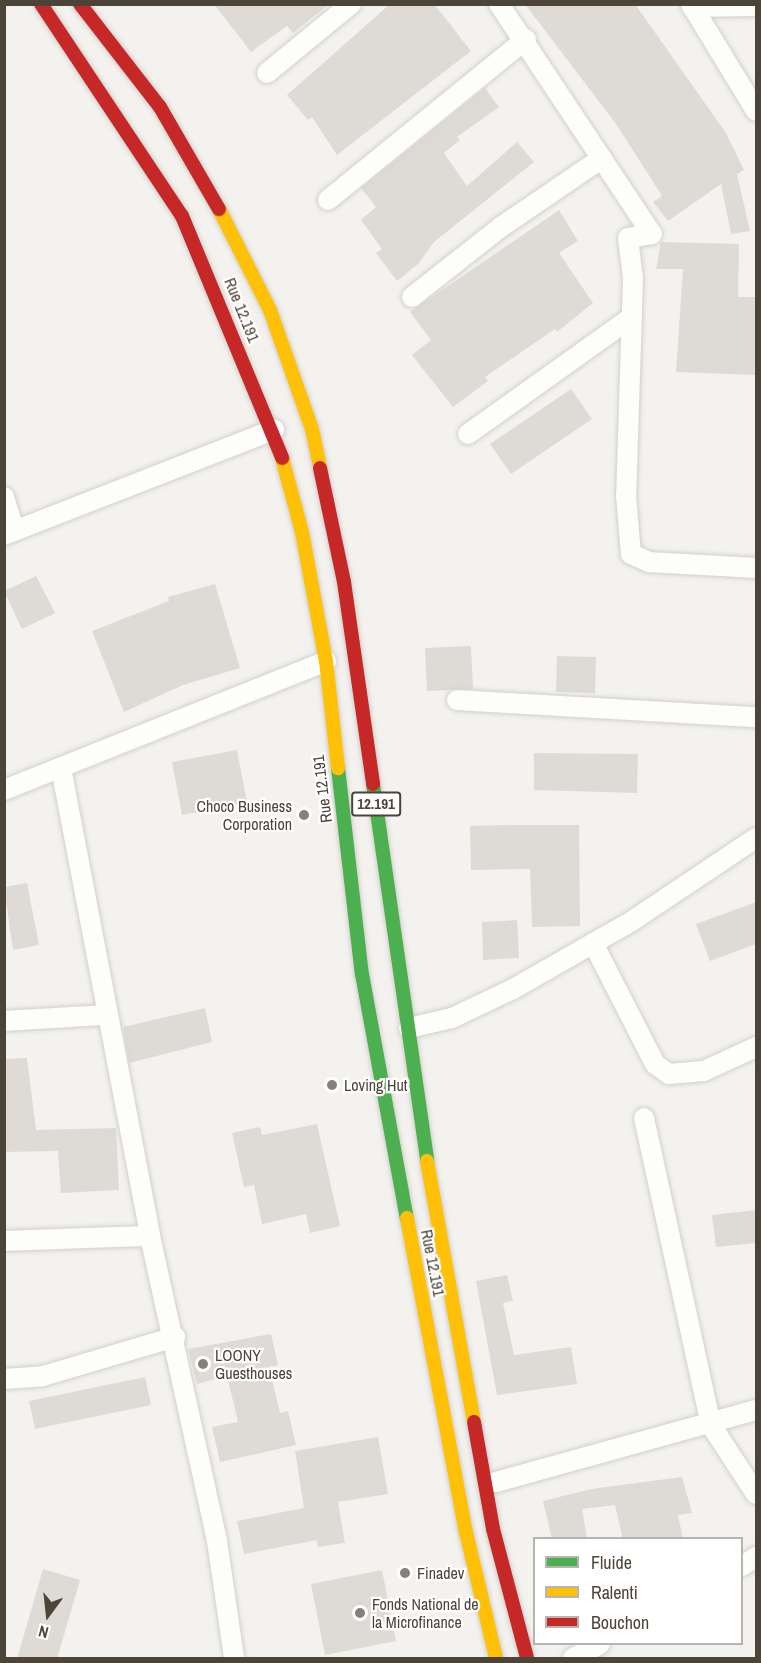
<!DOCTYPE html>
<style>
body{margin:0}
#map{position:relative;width:761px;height:1663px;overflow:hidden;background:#f4f2ee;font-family:"Archivo Narrow",sans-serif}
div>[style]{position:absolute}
.building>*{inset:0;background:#dedbd6}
.roads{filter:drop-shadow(0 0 2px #d2d0cb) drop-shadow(0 0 2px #d2d0cb)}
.street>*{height:20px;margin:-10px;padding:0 10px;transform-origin:10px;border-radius:10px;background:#fdfdfc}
.fast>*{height:14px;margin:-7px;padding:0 7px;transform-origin:7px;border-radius:7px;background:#4caf50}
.slow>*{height:14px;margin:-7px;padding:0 7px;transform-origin:7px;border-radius:7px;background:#ffc107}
.jam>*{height:14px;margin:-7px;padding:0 7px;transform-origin:7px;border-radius:7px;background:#c62828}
.dots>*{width:16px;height:16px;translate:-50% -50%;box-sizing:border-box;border:3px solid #fff;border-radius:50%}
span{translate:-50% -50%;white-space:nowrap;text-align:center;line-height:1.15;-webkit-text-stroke:4.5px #fff;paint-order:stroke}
.shield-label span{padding:2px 4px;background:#fff;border:2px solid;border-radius:4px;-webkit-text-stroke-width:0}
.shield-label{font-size:15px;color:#4b4439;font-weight:700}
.street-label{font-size:16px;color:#4b4439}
.poi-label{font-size:16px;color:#4b4439}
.right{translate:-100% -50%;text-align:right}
.left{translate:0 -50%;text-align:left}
.frame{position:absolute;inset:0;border:6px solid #4b4439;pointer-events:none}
.legend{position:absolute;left:533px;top:1537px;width:210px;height:108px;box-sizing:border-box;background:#fff;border:2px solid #b7b4b0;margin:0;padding:8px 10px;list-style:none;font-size:18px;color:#4b4439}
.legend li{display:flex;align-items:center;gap:12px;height:30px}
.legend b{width:30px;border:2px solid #b7b4b0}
.north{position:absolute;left:18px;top:1585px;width:60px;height:60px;-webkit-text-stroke:4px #fff;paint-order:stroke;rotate:195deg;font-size:16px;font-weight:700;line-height:24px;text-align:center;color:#4b4439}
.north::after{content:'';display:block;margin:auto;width:21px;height:27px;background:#4b4439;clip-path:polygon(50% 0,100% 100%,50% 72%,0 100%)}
</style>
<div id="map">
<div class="building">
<div style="clip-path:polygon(214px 4px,329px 4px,293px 33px,287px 26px,251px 52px)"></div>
<div style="clip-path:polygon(390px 4px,434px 4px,471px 51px,337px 155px,312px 117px,308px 120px,287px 95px)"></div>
<div style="clip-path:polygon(525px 4px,635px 4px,726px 133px,744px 170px,737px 174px,750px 231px,731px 234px,721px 184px,668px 221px,653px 202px,662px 196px,616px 124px)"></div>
<div style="clip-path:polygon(485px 88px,499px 107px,457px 137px,460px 140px,444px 153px,467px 186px,517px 142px,534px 162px,434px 242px,418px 264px,397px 281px,376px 253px,382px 249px,361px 220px,376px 207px,361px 188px)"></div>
<div style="clip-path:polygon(559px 210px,578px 241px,559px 253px,593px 303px,557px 332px,555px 329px,485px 377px,488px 381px,453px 407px,412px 355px,431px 340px,410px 312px)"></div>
<div style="clip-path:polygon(661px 242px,739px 244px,738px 297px,756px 297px,756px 375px,676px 372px,683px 269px,656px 269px)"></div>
<div style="clip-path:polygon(571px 389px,592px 419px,511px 474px,490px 444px)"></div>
<div style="clip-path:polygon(36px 576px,55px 613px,22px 629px,4px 591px)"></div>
<div style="clip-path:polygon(215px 584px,240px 668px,183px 685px,124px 712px,92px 631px,169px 601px,168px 597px)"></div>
<div style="clip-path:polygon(471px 646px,473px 689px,427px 691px,425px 648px)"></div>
<div style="clip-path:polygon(557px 656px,596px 657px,595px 693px,556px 692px)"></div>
<div style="clip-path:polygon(237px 750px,247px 803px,182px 815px,172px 762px)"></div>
<div style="clip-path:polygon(534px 753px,638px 754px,637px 793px,534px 790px)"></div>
<div style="clip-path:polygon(511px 825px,579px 825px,580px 926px,532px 927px,530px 869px,471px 870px,470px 826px)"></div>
<div style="clip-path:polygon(27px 883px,39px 945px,13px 950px,4px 887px)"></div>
<div style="clip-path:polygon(756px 902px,756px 944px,710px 961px,696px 924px)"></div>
<div style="clip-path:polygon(517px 920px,519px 958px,483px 960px,482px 922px)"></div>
<div style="clip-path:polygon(205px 1008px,212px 1042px,129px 1063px,123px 1027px)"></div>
<div style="clip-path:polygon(27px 1058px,36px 1130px,116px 1128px,119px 1190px,61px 1193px,58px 1151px,4px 1152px,4px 1059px)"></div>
<div style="clip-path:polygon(317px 1124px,340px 1226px,310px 1233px,306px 1214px,262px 1224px,254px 1185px,244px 1187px,232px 1133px,260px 1127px,262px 1135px)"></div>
<div style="clip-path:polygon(756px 1210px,756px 1243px,716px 1247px,712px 1215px)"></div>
<div style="clip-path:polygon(507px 1275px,513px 1301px,503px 1303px,514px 1355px,571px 1347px,577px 1384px,497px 1395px,476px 1281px)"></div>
<div style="clip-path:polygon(271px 1334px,278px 1365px,269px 1367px,280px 1413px,288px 1411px,296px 1445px,220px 1462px,212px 1427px,238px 1422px,227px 1376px,197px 1384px,188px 1349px)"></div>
<div style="clip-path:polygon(145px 1377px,151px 1405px,35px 1429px,29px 1401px)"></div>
<div style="clip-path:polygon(378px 1437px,388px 1494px,338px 1502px,345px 1543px,318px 1547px,317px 1540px,244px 1554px,237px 1521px,304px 1508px,295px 1451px)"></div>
<div style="clip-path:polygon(682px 1477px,692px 1513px,678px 1515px,683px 1539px,623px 1539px,615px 1505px,582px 1509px,587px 1539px,552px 1539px,543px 1501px,591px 1489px)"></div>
<div style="clip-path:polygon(43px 1569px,80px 1580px,57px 1659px,17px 1659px)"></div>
<div style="clip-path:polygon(382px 1570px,396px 1641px,325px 1655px,311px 1584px)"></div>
</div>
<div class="roads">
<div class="street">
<div style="left:499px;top:4px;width:276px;rotate:56.4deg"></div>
<div style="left:652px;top:234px;width:24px;rotate:171deg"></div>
<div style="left:628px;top:238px;width:40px;rotate:82.9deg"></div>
<div style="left:633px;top:278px;width:217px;rotate:91.8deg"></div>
<div style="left:626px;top:495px;width:59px;rotate:85.2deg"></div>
<div style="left:631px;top:554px;width:20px;rotate:24deg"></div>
<div style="left:649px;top:562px;width:107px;rotate:3.2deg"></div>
<div style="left:691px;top:4px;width:125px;rotate:58.7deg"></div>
<div style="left:692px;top:7px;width:64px;rotate:-0.9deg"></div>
<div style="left:267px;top:73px;width:109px;rotate:-39.4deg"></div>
<div style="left:328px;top:200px;width:255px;rotate:-39.1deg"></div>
<div style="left:412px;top:297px;width:113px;rotate:-38.2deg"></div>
<div style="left:501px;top:227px;width:122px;rotate:-34.3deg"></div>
<div style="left:468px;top:434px;width:201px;rotate:-35.5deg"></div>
<div style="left:4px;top:497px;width:34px;rotate:73deg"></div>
<div style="left:4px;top:535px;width:290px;rotate:-21.3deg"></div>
<div style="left:457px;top:700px;width:299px;rotate:3.3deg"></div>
<div style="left:61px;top:768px;width:476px;rotate:79.2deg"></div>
<div style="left:150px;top:1236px;width:312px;rotate:77.6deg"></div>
<div style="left:217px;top:1541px;width:118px;rotate:81.7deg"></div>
<div style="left:4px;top:790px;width:347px;rotate:-21.8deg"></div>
<div style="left:593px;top:943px;width:136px;rotate:62.9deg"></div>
<div style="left:655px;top:1064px;width:17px;rotate:36deg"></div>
<div style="left:669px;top:1074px;width:35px;rotate:-5deg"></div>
<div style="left:704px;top:1071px;width:57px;rotate:-24.8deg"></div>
<div style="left:4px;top:1021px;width:102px;rotate:-3.4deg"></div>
<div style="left:409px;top:1028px;width:44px;rotate:-13.1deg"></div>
<div style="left:452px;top:1018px;width:68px;rotate:-25.4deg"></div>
<div style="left:513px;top:989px;width:137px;rotate:-29.7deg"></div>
<div style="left:632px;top:921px;width:149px;rotate:-33.8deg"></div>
<div style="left:644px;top:1118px;width:314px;rotate:77.7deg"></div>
<div style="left:711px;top:1425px;width:82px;rotate:56.9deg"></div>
<div style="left:4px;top:1241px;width:146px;rotate:-2deg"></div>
<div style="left:4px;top:1379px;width:39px;rotate:-4deg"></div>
<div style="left:43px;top:1376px;width:138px;rotate:-16.5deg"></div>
<div style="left:496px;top:1482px;width:270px;rotate:-15.5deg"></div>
<div style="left:742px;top:1566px;width:17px;rotate:-33deg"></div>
<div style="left:573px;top:1658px;width:30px;rotate:-27deg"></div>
</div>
<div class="fast">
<div style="left:338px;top:768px;width:207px;rotate:83.4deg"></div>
<div style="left:362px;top:974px;width:248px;rotate:79.6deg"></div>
<div style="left:373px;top:784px;width:381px;rotate:81.8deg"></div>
</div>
<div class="slow">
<div style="left:219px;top:209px;width:113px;rotate:63.2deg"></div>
<div style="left:270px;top:310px;width:126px;rotate:70.6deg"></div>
<div style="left:312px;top:429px;width:40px;rotate:78deg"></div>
<div style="left:282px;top:458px;width:77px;rotate:74.9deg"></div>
<div style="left:302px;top:532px;width:131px;rotate:79.5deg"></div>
<div style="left:326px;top:661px;width:108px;rotate:83.6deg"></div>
<div style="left:427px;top:1161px;width:265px;rotate:79.8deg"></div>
<div style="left:407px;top:1218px;width:319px;rotate:79.4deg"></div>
<div style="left:466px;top:1532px;width:130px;rotate:76.6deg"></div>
</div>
<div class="jam">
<div style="left:41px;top:4px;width:255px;rotate:56.4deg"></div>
<div style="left:182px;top:216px;width:262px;rotate:67.5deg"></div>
<div style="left:80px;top:4px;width:130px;rotate:52.2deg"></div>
<div style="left:160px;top:107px;width:118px;rotate:60deg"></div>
<div style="left:320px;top:468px;width:116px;rotate:78.1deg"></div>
<div style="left:344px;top:582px;width:204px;rotate:81.8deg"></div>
<div style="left:474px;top:1422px;width:109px;rotate:79.9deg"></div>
<div style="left:493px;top:1529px;width:133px;rotate:75.2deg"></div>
</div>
</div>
<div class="dots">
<div style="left:304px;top:815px;background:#868178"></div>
<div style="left:332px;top:1085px;background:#868178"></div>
<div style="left:203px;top:1364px;background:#868178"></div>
<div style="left:405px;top:1573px;background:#868178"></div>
<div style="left:360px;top:1613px;background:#868178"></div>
</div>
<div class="shield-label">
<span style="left:376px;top:804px">12.191</span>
</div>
<div class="street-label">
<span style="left:242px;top:310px;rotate:68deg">Rue 12.191</span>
<span style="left:322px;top:789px;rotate:-97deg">Rue 12.191</span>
<span style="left:433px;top:1263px;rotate:79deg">Rue 12.191</span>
</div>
<div class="poi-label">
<span class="right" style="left:292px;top:815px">Choco Business<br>Corporation</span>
<span class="left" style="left:344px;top:1085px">Loving Hut</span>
<span class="left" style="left:215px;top:1364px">LOONY<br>Guesthouses</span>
<span class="left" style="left:417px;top:1573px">Finadev</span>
<span class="left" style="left:372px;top:1613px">Fonds National de<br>la Microfinance</span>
</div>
<div class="frame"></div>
<ul class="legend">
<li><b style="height:8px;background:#4caf50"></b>Fluide</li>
<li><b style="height:8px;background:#ffc107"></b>Ralenti</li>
<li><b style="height:8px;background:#c62828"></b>Bouchon</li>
</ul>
<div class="north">N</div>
</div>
